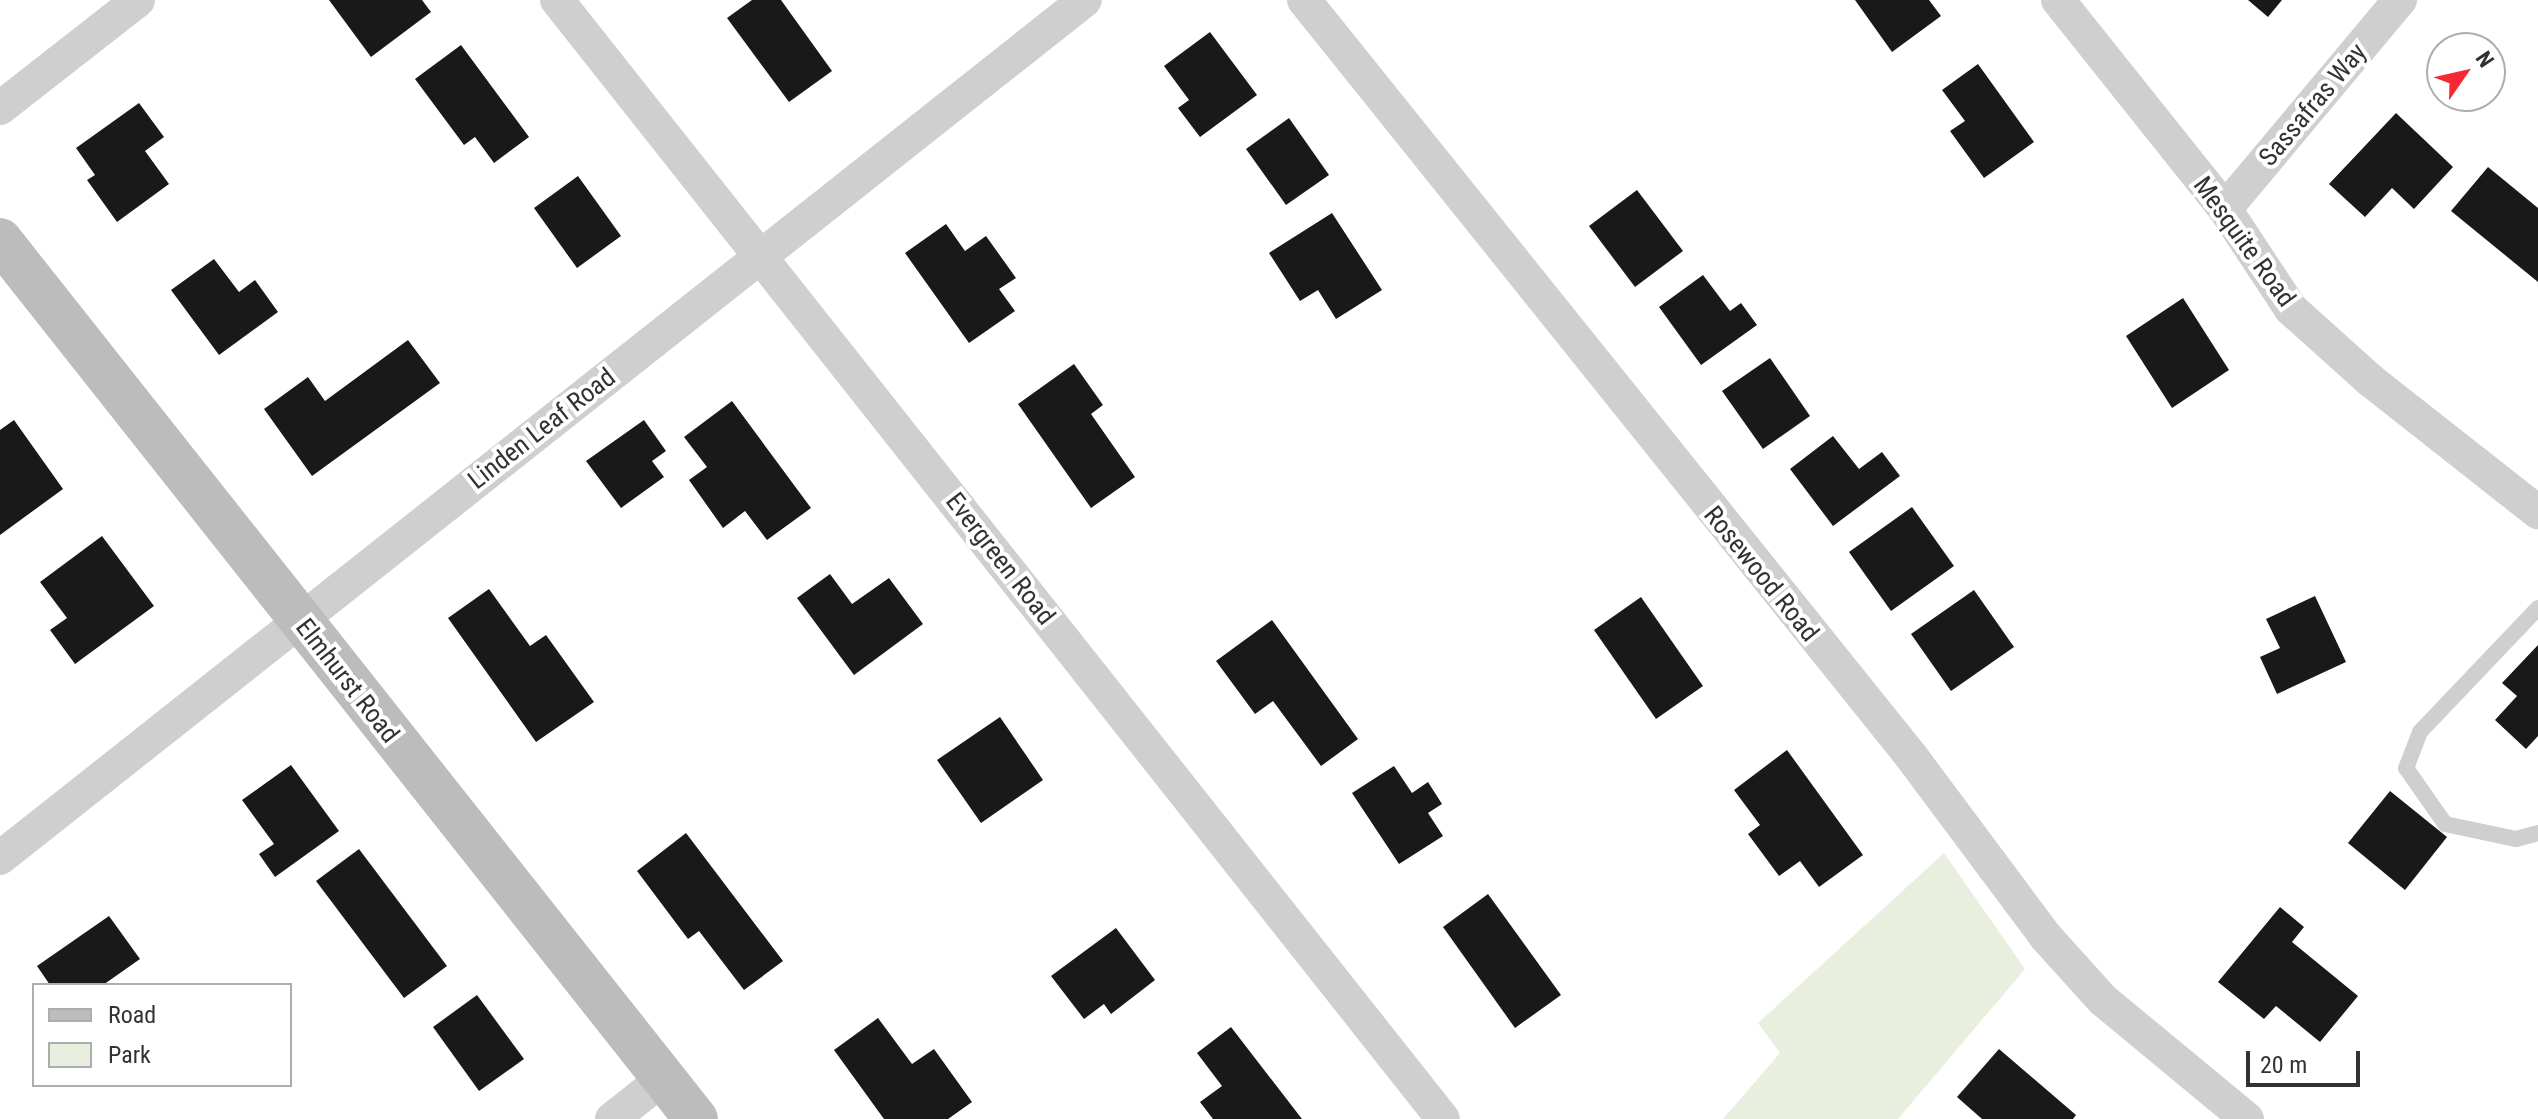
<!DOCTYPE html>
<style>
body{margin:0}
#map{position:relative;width:2538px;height:1119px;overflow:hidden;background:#fff;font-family:"Roboto Condensed",sans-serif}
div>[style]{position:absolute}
.green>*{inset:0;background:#e8efdf}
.building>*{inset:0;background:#191919}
.lane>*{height:16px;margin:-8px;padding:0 8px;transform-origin:8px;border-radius:8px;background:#cfcfcf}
.street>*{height:34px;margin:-17px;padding:0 17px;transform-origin:17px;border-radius:17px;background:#cfcfcf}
.secondary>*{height:44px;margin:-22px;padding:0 22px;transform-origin:22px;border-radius:22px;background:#bcbcbc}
span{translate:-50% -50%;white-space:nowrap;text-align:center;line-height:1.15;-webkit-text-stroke:8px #fff;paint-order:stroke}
.street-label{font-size:26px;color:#323232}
.legend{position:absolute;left:32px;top:983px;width:260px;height:104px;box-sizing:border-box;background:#fff;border:2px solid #adadad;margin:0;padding:10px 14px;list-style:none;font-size:24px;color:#323232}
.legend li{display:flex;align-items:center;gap:16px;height:40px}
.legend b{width:40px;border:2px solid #adadad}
.north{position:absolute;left:2426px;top:32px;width:80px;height:80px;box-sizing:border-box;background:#fff;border:2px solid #adadad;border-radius:50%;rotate:56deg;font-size:22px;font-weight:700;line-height:32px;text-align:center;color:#323232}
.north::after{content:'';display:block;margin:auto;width:28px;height:36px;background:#f52834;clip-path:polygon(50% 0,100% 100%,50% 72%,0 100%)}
.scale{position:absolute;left:2246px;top:1051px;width:114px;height:36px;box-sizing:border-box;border:4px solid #323232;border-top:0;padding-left:10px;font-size:24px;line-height:28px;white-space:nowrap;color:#323232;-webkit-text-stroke:6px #fff;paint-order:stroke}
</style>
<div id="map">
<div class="green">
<div style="clip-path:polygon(1944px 853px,2025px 969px,1898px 1119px,1723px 1119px,1780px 1053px,1758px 1023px)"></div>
</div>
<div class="building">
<div style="clip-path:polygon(329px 0,422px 0,431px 12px,371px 57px)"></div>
<div style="clip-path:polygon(752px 0,781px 0,832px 71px,789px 102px,727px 18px)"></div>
<div style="clip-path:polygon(1855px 0,1929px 0,1941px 16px,1892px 52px)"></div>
<div style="clip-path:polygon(2248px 0,2282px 0,2268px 17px)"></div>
<div style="clip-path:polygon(1210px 32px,1257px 95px,1200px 137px,1178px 108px,1189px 100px,1164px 66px)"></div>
<div style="clip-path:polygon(461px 45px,529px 137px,494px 163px,475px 137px,464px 145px,415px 79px)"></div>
<div style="clip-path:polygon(1978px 64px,2034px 142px,1984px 178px,1950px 131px,1965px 121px,1942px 90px)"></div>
<div style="clip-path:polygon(139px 103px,164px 137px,145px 151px,169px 184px,117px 222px,87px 180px,95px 175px,76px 148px)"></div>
<div style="clip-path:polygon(2396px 113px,2453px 167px,2414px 209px,2392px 188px,2365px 217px,2329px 184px)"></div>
<div style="clip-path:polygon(1289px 118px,1329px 175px,1286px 205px,1246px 149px)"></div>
<div style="clip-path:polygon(2488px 167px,2538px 208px,2538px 282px,2451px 211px)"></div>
<div style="clip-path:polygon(578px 176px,621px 236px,577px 268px,534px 208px)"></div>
<div style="clip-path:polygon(1637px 190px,1683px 251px,1635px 287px,1589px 226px)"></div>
<div style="clip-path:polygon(1332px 213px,1382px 290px,1336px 319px,1318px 290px,1300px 301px,1269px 253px)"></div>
<div style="clip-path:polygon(946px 224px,965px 251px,986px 236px,1016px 278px,999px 289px,1015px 311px,969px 343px,905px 253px)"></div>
<div style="clip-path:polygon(214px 259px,239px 292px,255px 280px,278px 312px,219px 355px,171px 290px)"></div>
<div style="clip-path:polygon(1703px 275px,1730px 311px,1741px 303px,1757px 325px,1701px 365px,1659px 307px)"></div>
<div style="clip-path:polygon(2183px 298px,2229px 370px,2172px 408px,2126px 336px)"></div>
<div style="clip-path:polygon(408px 340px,440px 383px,312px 476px,264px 409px,308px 377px,325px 401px)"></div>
<div style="clip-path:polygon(1770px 358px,1810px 416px,1763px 449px,1722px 391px)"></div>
<div style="clip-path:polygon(1074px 364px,1103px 405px,1091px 414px,1135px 477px,1091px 508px,1018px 404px)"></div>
<div style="clip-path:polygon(732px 401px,811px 508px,767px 540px,745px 511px,723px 528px,689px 480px,707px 467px,684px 437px)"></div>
<div style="clip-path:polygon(14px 420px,63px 489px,0 535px,0 430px)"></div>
<div style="clip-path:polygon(644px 420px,666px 451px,652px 461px,664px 477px,621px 508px,586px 461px)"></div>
<div style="clip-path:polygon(1833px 436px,1859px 469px,1882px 452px,1900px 476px,1833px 526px,1790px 469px)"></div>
<div style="clip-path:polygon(1912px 507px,1954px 566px,1891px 611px,1849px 552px)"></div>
<div style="clip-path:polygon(102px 536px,154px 606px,75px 664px,50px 630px,67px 618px,40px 582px)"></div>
<div style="clip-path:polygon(830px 574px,852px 604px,889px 578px,923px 624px,854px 675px,797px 598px)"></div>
<div style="clip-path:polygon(489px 589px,530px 646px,546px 635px,594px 702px,536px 742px,448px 618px)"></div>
<div style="clip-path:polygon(1974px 590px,2014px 647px,1951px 691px,1911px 634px)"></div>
<div style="clip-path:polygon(2315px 596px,2346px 662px,2277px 694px,2260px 657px,2280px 648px,2266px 619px)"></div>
<div style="clip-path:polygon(1641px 597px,1703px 686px,1656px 719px,1594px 630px)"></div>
<div style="clip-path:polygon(1272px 620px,1358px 739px,1321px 766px,1273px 701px,1255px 714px,1216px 661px)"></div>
<div style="clip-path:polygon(2538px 645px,2538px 736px,2526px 749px,2495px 720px,2517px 696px,2502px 683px)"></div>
<div style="clip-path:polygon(1000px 717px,1043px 780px,981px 823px,937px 760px)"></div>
<div style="clip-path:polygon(1787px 750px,1863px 855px,1819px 887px,1800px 861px,1779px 876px,1748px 834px,1760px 825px,1734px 790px)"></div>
<div style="clip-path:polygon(291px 765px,339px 831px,275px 877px,259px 854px,274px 844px,242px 800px)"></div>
<div style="clip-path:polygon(1394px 766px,1412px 793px,1428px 782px,1442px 804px,1428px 813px,1443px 836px,1399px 864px,1352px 793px)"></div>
<div style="clip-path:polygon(2390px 791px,2447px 837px,2405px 890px,2348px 843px)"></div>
<div style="clip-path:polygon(686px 833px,783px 961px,744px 990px,699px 931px,688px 939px,637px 871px)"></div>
<div style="clip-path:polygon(359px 849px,447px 966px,404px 998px,316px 881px)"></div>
<div style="clip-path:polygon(1488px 894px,1561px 995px,1515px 1028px,1443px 927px)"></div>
<div style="clip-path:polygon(2280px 907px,2304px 927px,2292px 942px,2358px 996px,2320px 1042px,2276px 1006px,2264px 1019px,2218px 982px)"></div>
<div style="clip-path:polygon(109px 916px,140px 959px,103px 985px,50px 985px,37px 966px)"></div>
<div style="clip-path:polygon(1116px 928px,1155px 980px,1111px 1014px,1104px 1004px,1084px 1019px,1051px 976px)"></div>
<div style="clip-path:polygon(477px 995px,524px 1059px,479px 1091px,433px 1027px)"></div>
<div style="clip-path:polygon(878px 1018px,912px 1064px,934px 1049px,972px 1102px,948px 1119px,884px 1119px,834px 1050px)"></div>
<div style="clip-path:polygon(1231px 1027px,1302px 1119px,1213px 1119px,1200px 1102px,1222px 1086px,1197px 1053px)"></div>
<div style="clip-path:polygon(1999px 1049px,2076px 1115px,2073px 1119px,1982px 1119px,1957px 1097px)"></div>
</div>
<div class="lane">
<div style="left:2538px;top:608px;width:171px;rotate:133.6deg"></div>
<div style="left:2420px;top:732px;width:39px;rotate:111deg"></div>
<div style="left:2406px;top:768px;width:68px;rotate:55.1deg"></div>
<div style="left:2445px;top:824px;width:73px;rotate:11.9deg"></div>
<div style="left:2516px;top:839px;width:23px;rotate:-15deg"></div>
</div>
<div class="street">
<div style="left:557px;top:0;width:1427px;rotate:51.63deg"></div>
<div style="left:1304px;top:0;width:970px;rotate:51.24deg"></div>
<div style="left:1911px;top:756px;width:226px;rotate:53.3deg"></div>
<div style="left:2046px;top:937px;width:85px;rotate:47.9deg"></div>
<div style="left:2103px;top:1000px;width:187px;rotate:39.6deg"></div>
<div style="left:2058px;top:0;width:268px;rotate:51.4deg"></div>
<div style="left:2225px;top:209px;width:120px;rotate:56.6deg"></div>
<div style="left:2291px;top:309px;width:106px;rotate:41.9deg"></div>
<div style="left:2370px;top:380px;width:214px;rotate:38.2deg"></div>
<div style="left:0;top:108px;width:175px;rotate:-38deg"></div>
<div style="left:2225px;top:209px;width:273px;rotate:-50.1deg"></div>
<div style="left:0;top:858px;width:1383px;rotate:-38.34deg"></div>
<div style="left:612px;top:1119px;width:66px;rotate:-38.3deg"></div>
</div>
<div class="secondary">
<div style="left:0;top:240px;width:1121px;rotate:51.63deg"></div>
</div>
<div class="street-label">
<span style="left:2313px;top:105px;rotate:-50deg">Sassafras Way</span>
<span style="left:2244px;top:242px;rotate:54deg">Mesquite Road</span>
<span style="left:542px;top:429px;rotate:-38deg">Linden Leaf Road</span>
<span style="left:1000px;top:559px;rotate:52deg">Evergreen Road</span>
<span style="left:1761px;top:574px;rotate:51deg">Rosewood Road</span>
<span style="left:347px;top:681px;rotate:52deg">Elmhurst Road</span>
</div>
<ul class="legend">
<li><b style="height:10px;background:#bcbcbc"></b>Road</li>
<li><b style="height:22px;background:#e8efdf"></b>Park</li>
</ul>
<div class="north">N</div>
<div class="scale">20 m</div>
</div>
